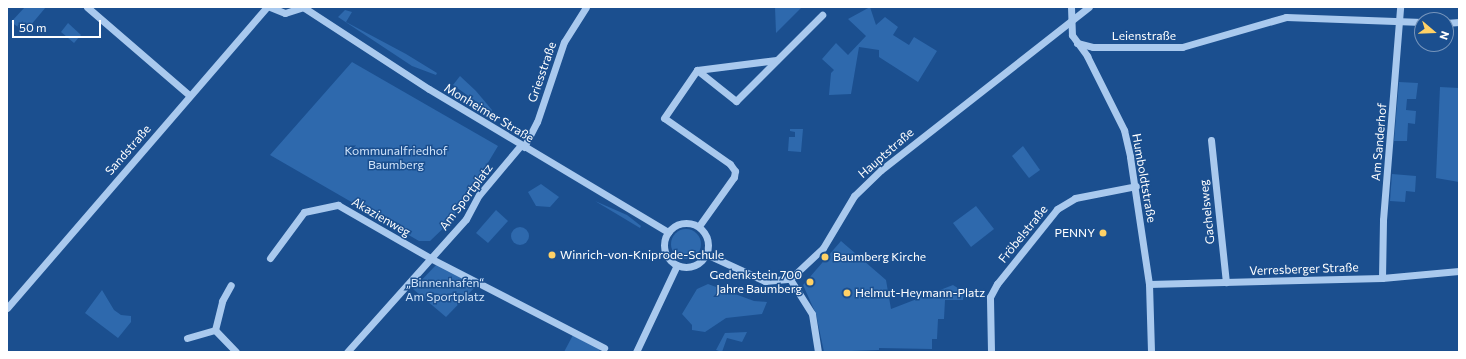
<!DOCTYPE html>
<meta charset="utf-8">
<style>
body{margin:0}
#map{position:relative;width:1466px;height:359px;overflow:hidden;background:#1b4f8f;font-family:Commissioner,sans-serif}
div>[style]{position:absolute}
.green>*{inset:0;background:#2e69ad}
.round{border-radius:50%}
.minor>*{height:7px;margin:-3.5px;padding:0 3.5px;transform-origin:3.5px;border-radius:3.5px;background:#a9c9ee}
.minor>.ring{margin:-3.5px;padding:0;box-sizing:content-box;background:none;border:7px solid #a9c9ee;border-radius:50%}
.dots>*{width:11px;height:11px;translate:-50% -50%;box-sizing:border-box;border:2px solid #1b4f8f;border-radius:50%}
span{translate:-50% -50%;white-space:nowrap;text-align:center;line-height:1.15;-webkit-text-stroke:3px #1b4f8f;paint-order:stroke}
.street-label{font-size:12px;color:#fff}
.park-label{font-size:12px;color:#cfe3fa}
.poi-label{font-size:12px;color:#fff}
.right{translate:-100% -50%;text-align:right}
.left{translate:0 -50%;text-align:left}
.frame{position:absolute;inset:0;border:8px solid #fff;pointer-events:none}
.north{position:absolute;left:1414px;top:12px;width:40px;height:40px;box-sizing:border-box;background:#1b4f8f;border:1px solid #7695bc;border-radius:50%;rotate:109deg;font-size:11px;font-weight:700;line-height:16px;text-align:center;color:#fff}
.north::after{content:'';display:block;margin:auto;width:14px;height:18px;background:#ffd166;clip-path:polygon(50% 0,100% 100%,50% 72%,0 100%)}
.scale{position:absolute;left:12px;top:20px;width:89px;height:18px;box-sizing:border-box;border:2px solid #fff;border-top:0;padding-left:5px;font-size:12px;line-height:14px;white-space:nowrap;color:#fff;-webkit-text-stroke:3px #1b4f8f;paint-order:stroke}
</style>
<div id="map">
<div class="green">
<div style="clip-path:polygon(25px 7px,46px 7px,25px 32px,11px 22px)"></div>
<div style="clip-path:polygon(775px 7px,802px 7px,776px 33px)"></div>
<div style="clip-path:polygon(870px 7px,876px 25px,885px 17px,898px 27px,893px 35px,909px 45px,914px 37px,937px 51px,918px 82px,879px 57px,879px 50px,859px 47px,851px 94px,829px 95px,831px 73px,834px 70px,822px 59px,836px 43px,848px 55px,866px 36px,848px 19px)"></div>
<div style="clip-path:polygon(345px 10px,352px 12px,346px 22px,406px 54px,437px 73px,436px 75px,412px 66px,338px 17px)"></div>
<div style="clip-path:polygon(68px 23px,81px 35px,74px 43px,61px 32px)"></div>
<div style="clip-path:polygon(352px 62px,498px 146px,462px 206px,459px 205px,453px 219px,430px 241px,419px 241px,270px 155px)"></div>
<div style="clip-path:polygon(460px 76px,476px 91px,492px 110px,491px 112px,453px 85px)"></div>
<div style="clip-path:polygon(1399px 82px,1418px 83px,1416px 99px,1407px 99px,1406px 110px,1416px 111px,1415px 124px,1408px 123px,1407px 141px,1394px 141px)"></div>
<div style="clip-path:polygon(1440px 87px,1459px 88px,1459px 182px,1436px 178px)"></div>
<div style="clip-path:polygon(790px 129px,803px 129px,801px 152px,788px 151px,789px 137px,795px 137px,795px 132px,790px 131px)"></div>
<div style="clip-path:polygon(1023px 146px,1040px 170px,1029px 178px,1012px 156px)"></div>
<div style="clip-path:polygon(1392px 174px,1416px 176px,1415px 192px,1406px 191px,1405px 202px,1390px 201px)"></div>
<div style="clip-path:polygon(541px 184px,559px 197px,550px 207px,536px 206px,528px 192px)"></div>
<div style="clip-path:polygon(595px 201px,627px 215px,641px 226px,640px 228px)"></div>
<div style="clip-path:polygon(976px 206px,994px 229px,971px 247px,953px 223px)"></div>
<div style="clip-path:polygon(496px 210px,508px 221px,488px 243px,476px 233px)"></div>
<div class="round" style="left:511px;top:227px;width:18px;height:18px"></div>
<div class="round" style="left:671px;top:229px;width:30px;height:30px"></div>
<div style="clip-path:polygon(841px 241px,886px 280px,891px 309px,953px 285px,964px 292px,963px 300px,945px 300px,944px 319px,938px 319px,937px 339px,932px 339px,932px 349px,879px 348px,879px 350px,824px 352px,816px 314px,803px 285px)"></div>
<div style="clip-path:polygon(437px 264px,477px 285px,446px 317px,413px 289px)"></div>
<div style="clip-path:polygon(708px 284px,754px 301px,767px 302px,762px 314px,726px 318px,705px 332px,692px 330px,692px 325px,682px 314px,697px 289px)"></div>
<div style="clip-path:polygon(102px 290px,114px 310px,121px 315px,131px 316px,131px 322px,118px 338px,85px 313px)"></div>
<div style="clip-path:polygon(747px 332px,742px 342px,727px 338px,722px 352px,716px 350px,725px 333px)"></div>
<div style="clip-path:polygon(573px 335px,600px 349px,599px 352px,564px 352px)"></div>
</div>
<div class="minor">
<div style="left:87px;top:7px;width:135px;rotate:40.8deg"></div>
<div style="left:270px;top:7px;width:16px;rotate:22deg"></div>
<div style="left:285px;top:13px;width:19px;rotate:-18deg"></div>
<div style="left:303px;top:7px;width:150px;rotate:33.1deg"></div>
<div style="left:429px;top:89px;width:279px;rotate:30.9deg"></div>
<div style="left:1071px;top:7px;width:28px;rotate:88deg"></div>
<div style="left:1072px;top:35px;width:26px;rotate:54deg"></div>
<div style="left:1087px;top:56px;width:83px;rotate:63.4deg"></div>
<div style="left:1124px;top:130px;width:28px;rotate:77deg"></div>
<div style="left:1130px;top:157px;width:128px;rotate:81.5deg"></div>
<div style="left:1149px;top:284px;width:68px;rotate:88.3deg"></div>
<div style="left:1446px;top:23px;width:13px;rotate:-4deg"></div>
<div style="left:1077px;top:43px;width:16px;rotate:14deg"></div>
<div style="left:1093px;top:47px;width:89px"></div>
<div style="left:1182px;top:47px;width:108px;rotate:-16.1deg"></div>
<div style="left:1286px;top:17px;width:136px;rotate:2.1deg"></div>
<div style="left:697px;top:70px;width:80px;rotate:-7.2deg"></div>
<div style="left:1211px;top:140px;width:143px;rotate:84deg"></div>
<div style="left:524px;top:147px;width:28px;rotate:-63deg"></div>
<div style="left:537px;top:122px;width:84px;rotate:-71.4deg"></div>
<div style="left:564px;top:42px;width:41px;rotate:-57.8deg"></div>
<div class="ring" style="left:664px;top:223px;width:37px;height:37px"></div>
<div style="left:699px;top:226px;width:60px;rotate:-54.5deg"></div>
<div style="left:734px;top:177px;width:6px;rotate:-81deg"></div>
<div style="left:735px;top:171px;width:9px;rotate:-126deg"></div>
<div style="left:730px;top:164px;width:80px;rotate:-145.1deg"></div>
<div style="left:664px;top:118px;width:58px;rotate:-55.5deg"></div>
<div style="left:697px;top:70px;width:50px;rotate:38.5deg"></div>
<div style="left:736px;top:101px;width:122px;rotate:-45deg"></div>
<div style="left:706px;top:254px;width:65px;rotate:24.6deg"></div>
<div style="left:765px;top:281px;width:25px;rotate:-5deg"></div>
<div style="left:790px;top:279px;width:45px;rotate:-43.2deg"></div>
<div style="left:823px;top:248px;width:61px;rotate:-59.2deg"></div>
<div style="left:854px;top:196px;width:37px;rotate:-44deg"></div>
<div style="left:881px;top:170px;width:264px;rotate:-38.1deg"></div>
<div style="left:270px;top:258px;width:57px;rotate:-53.5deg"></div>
<div style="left:304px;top:212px;width:35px;rotate:-12deg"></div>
<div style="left:338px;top:205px;width:106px;rotate:29.9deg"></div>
<div style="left:430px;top:258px;width:196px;rotate:27.3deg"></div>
<div style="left:1382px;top:278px;width:58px;rotate:-89deg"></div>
<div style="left:1383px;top:220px;width:214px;rotate:-85.4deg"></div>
<div style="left:790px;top:279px;width:41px;rotate:57.8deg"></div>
<div style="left:812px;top:314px;width:38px;rotate:81deg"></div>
<div style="left:1149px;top:284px;width:233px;rotate:-1.5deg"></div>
<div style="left:1382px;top:278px;width:77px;rotate:-5.2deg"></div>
<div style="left:7px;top:308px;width:398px;rotate:-49.2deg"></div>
<div style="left:215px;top:330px;width:30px;rotate:-76deg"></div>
<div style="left:222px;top:301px;width:18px;rotate:-61deg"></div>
<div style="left:215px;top:330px;width:30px;rotate:46deg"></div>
<div style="left:187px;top:338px;width:29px;rotate:-16deg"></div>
<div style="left:991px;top:351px;width:54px;rotate:-91.1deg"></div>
<div style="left:990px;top:297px;width:15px;rotate:-62deg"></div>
<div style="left:997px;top:284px;width:96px;rotate:-51.3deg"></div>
<div style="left:1057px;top:209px;width:21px;rotate:-31deg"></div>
<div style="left:1075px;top:198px;width:62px;rotate:-11.1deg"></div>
<div style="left:347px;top:352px;width:178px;rotate:-48.2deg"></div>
<div style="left:466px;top:219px;width:27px;rotate:-62deg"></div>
<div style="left:479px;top:195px;width:65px;rotate:-50deg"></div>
<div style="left:636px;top:352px;width:96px;rotate:-64.8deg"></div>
</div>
<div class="dots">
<div style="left:1103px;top:233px;background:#ffd166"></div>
<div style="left:552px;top:255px;background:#ffd166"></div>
<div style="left:825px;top:257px;background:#ffd166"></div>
<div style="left:810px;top:282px;background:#ffd166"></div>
<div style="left:847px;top:293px;background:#ffd166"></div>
</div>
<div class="street-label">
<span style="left:1144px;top:36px">Leienstraße</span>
<span style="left:542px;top:72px;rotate:-71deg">Griesstraße</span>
<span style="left:489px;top:113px;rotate:31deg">Monheimer Straße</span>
<span style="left:1379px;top:142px;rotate:-85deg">Am Sanderhof</span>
<span style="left:128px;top:150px;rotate:-49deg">Sandstraße</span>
<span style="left:886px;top:153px;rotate:-41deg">Hauptstraße</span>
<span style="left:1144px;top:178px;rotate:80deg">Humboldtstraße</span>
<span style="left:466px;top:197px;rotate:-53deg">Am Sportplatz</span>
<span style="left:1207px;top:212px;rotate:-96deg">Gachelsweg</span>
<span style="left:381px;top:217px;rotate:30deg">Akazienweg</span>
<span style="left:1023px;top:234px;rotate:-51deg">Fröbelstraße</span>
<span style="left:1304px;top:269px;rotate:-2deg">Verresberger Straße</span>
</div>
<div class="park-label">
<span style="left:396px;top:158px">Kommunalfriedhof<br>Baumberg</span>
<span style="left:445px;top:290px">„Binnenhafen“<br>Am Sportplatz</span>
</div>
<div class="poi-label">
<span class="right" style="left:1095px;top:233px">PENNY</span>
<span class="left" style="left:560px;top:255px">Winrich-von-Kniprode-Schule</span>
<span class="left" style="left:833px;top:257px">Baumberg Kirche</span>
<span class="right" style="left:802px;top:282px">Gedenkstein 700<br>Jahre Baumberg</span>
<span class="left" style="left:855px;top:293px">Helmut-Heymann-Platz</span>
</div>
<div class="frame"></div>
<div class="north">N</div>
<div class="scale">50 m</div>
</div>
